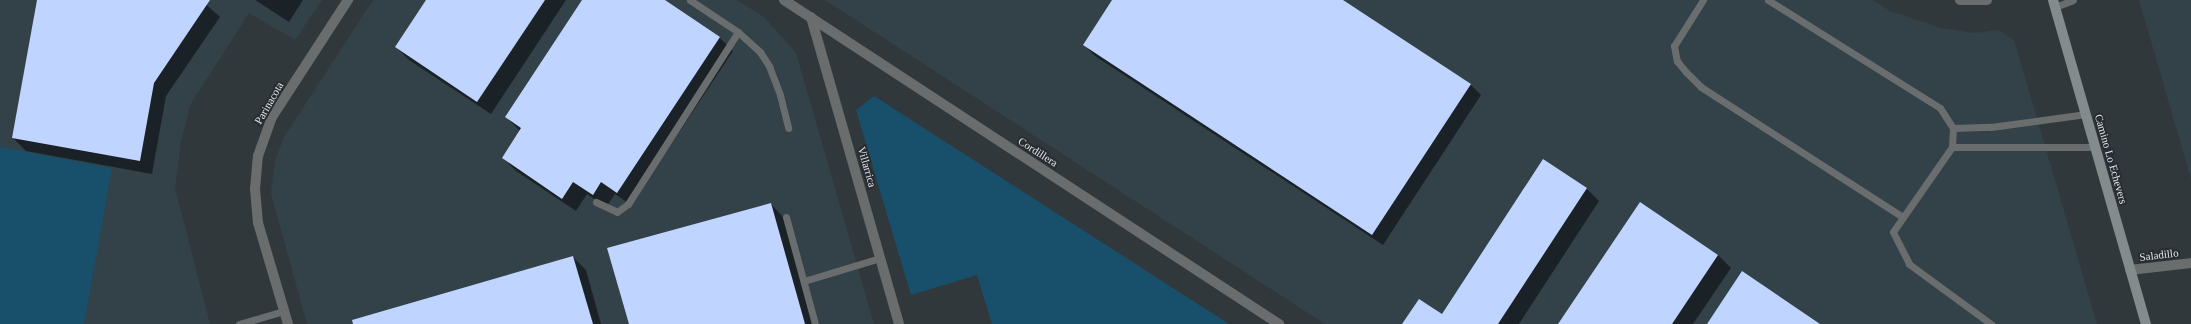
<!DOCTYPE html>
<style>
body{margin:0}
#map{position:relative;width:2191px;height:324px;overflow:hidden;background:#31383c;font-family:"Times New Roman",serif}
div>[style]{position:absolute}
.built>*{inset:0;background:#334149}
.green>*{inset:0;background:#18506c}
.shadow>*{inset:0;background:#0007}
.building>*{inset:0;background:#bfd4fe}
.service>*{height:7px;margin:-3.5px;padding:0 3.5px;transform-origin:3.5px;border-radius:3.5px;background:#696d6d}
.minor>*{height:10px;margin:-5px;padding:0 5px;transform-origin:5px;border-radius:5px;background:#696d6d}
.secondary>*{height:10px;margin:-5px;padding:0 5px;transform-origin:5px;border-radius:5px;background:#848b8c}
span{translate:-50% -50%;white-space:nowrap;text-align:center;line-height:1.15;-webkit-text-stroke:4px #272d32;paint-order:stroke}
.street-label{font-size:11px;color:#e1e5e8}
</style>
<div id="map">
<div class="built">
<div style="clip-path:polygon(0 0,322px 0,295px 40px,249px 13px,190px 105px,181px 142px,175px 188px,210px 324px,0 324px)"></div>
<div style="clip-path:polygon(373px 0,737px 0,764px 17px,796px 53px,874px 324px,307px 324px,271px 194px,275px 160px,284px 137px)"></div>
<div style="clip-path:polygon(825px 0,1873px 0,1890px 11px,1941px 28px,1974px 33px,1999px 30px,2014px 40px,2097px 324px,1325px 324px)"></div>
<div style="clip-path:polygon(2139px 0,2191px 0,2191px 179px)"></div>
</div>
<div class="green">
<div style="clip-path:polygon(874px 96px,1229px 324px,992px 324px,977px 275px,911px 295px,856px 110px)"></div>
<div style="clip-path:polygon(0 147px,112px 168px,84px 324px,0 324px)"></div>
</div>
<div class="shadow">
<div style="clip-path:polygon(38px 0,201px 0,220px 17px,166px 96px,152px 174px,26px 151px,13px 138px)"></div>
<div style="clip-path:polygon(255px 0,303px 0,289px 22px)"></div>
<div style="clip-path:polygon(427px 0,566px 0,491px 114px,409px 60px,396px 47px)"></div>
<div style="clip-path:polygon(583px 0,663px 0,720px 38px,733px 51px,631px 205px,615px 194px,606px 207px,587px 194px,576px 211px,516px 171px,503px 158px,520px 131px,506px 117px)"></div>
<div style="clip-path:polygon(1113px 0,1341px 0,1470px 84px,1481px 95px,1383px 245px,1095px 56px,1084px 45px)"></div>
<div style="clip-path:polygon(1586px 188px,1599px 201px,1519px 324px,1409px 324px,1442px 315px)"></div>
<div style="clip-path:polygon(771px 204px,783px 217px,813px 324px,630px 324px)"></div>
<div style="clip-path:polygon(1718px 255px,1731px 268px,1693px 324px,1559px 324px)"></div>
<div style="clip-path:polygon(573px 257px,586px 270px,601px 324px,356px 324px)"></div>
</div>
<div class="building">
<div style="clip-path:polygon(37px 0,210px 0,154px 83px,140px 161px,12px 138px)"></div>
<div style="clip-path:polygon(426px 0,545px 0,477px 102px,395px 47px)"></div>
<div style="clip-path:polygon(582px 0,665px 0,720px 37px,617px 193px,601px 182px,593px 195px,573px 182px,562px 199px,502px 158px,521px 128px,505px 117px)"></div>
<div style="clip-path:polygon(1112px 0,1343px 0,1471px 84px,1372px 235px,1083px 45px)"></div>
<div style="clip-path:polygon(1543px 159px,1587px 188px,1498px 324px,1402px 324px,1419px 299px,1442px 314px)"></div>
<div style="clip-path:polygon(1640px 202px,1718px 255px,1672px 324px,1558px 324px)"></div>
<div style="clip-path:polygon(771px 203px,805px 324px,629px 324px,607px 248px)"></div>
<div style="clip-path:polygon(573px 256px,593px 324px,353px 324px,352px 320px)"></div>
<div style="clip-path:polygon(1742px 271px,1820px 324px,1707px 324px)"></div>
</div>
<div class="service">
<div style="left:690px;top:0;width:58px;rotate:33.7deg"></div>
<div style="left:738px;top:32px;width:30px;rotate:42deg"></div>
<div style="left:760px;top:52px;width:17px;rotate:57deg"></div>
<div style="left:769px;top:66px;width:31px;rotate:69deg"></div>
<div style="left:780px;top:95px;width:34px;rotate:76deg"></div>
<div style="left:1703px;top:0;width:54px;rotate:122.2deg"></div>
<div style="left:1674px;top:46px;width:15px;rotate:79deg"></div>
<div style="left:1677px;top:61px;width:14px;rotate:51deg"></div>
<div style="left:1686px;top:72px;width:21px;rotate:45deg"></div>
<div style="left:1701px;top:87px;width:240px;rotate:32.8deg"></div>
<div style="left:1768px;top:0;width:203px;rotate:32.1deg"></div>
<div style="left:1940px;top:108px;width:24px;rotate:57deg"></div>
<div style="left:1953px;top:128px;width:19px;rotate:93deg"></div>
<div style="left:1952px;top:147px;width:103px;rotate:124.8deg"></div>
<div style="left:1893px;top:232px;width:36px;rotate:63deg"></div>
<div style="left:1909px;top:264px;width:102px;rotate:36.2deg"></div>
<div style="left:2055px;top:7px;width:19px;rotate:-21deg"></div>
<div style="left:1953px;top:128px;width:38px;rotate:-2deg"></div>
<div style="left:1991px;top:127px;width:96px;rotate:-7.8deg"></div>
<div style="left:1952px;top:147px;width:143px"></div>
<div style="left:596px;top:202px;width:23px;rotate:25deg"></div>
<div style="left:617px;top:212px;width:14px;rotate:-36deg"></div>
<div style="left:628px;top:204px;width:204px;rotate:-57.4deg"></div>
<div style="left:786px;top:217px;width:111px;rotate:74.8deg"></div>
<div style="left:804px;top:281px;width:79px;rotate:-16.8deg"></div>
<div style="left:239px;top:324px;width:47px;rotate:-16.1deg"></div>
</div>
<div class="minor">
<div style="left:784px;top:0;width:592px;rotate:33.21deg"></div>
<div style="left:1960px;top:0;width:27px"></div>
<div style="left:811px;top:17px;width:319px;rotate:74deg"></div>
<div style="left:2130px;top:270px;width:61px;rotate:-6.5deg"></div>
<div style="left:288px;top:324px;width:105px;rotate:-106.5deg"></div>
<div style="left:258px;top:223px;width:34px;rotate:-95deg"></div>
<div style="left:255px;top:189px;width:33px;rotate:-85deg"></div>
<div style="left:258px;top:156px;width:41px;rotate:-70.3deg"></div>
<div style="left:272px;top:117px;width:140px;rotate:-57deg"></div>
</div>
<div class="secondary">
<div style="left:2053px;top:0;width:337px;rotate:74deg"></div>
</div>
<div class="street-label">
<span style="left:269px;top:103px;rotate:-60deg">Parinacota</span>
<span style="left:1038px;top:152px;rotate:33deg">Cordillera</span>
<span style="left:2111px;top:159px;rotate:74deg">Camino Lo Echevers</span>
<span style="left:867px;top:167px;rotate:74deg">Villarrica</span>
<span style="left:2159px;top:255px;rotate:-7deg">Saladillo</span>
</div>
</div>
